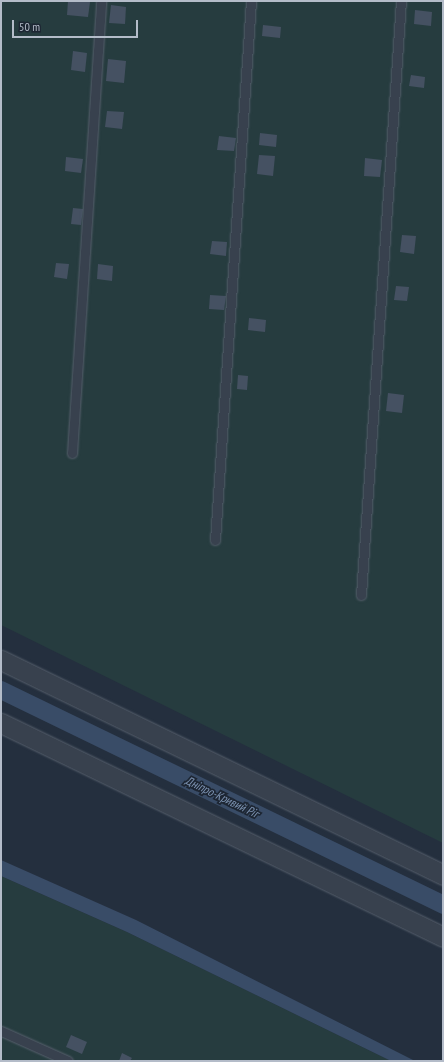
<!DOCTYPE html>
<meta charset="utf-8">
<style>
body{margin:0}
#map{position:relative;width:444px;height:1062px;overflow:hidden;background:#242f3e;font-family:"PT Sans Narrow",sans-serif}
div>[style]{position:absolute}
.green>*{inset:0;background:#263c3f}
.water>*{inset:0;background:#394c67}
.canal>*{height:18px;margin:-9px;padding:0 9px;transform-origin:9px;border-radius:9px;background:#394c67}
.building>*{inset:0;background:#455162}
.roads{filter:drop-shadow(0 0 1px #565f6c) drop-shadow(0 0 1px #565f6c)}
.lane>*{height:9px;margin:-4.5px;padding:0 4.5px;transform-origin:4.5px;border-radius:4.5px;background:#38414e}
.street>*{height:19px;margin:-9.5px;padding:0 9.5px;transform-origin:9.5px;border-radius:9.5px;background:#38414e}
span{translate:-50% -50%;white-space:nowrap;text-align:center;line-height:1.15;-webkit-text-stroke:3.5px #1d2633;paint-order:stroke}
.water-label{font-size:12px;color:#7c92b1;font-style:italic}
.frame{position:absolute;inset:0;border:2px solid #b4bcc9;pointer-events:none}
.scale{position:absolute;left:12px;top:20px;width:126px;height:18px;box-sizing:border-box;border:2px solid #b4bcc9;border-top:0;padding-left:5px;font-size:12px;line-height:14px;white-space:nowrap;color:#b4bcc9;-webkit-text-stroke:3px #1d2633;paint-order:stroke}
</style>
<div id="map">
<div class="green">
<div style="clip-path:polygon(1px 1px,443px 1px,443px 843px,1px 625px)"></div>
<div style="clip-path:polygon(1px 876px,127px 932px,391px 1061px,1px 1061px)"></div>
</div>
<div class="water">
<div style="clip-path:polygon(1px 860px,136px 920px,415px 1061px,391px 1061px,127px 932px,1px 876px)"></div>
</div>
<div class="canal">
<div style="left:1px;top:690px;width:492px;rotate:25.9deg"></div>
</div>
<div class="building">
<div style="clip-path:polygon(68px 1px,90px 2px,88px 17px,67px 15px)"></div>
<div style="clip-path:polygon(111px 5px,126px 7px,125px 24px,109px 23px)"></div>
<div style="clip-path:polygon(415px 10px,432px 12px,431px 26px,414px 24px)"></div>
<div style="clip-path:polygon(263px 25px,281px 27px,280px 38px,262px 36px)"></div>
<div style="clip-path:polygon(73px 51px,87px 53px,85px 72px,71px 70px)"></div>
<div style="clip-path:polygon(108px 59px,126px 61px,124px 83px,106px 81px)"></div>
<div style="clip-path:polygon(411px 75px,425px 77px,424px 88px,409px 86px)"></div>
<div style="clip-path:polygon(107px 111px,124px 112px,122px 129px,105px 127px)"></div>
<div style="clip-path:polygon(260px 133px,277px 135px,276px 147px,259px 145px)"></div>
<div style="clip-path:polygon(219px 136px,236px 138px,234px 151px,217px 150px)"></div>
<div style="clip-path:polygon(259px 155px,275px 156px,273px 176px,257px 174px)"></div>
<div style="clip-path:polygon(66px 157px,83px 159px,81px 173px,65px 171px)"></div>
<div style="clip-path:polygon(365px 158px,382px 160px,380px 177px,364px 176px)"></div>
<div style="clip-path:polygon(73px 208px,83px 209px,81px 225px,71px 224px)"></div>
<div style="clip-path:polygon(402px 235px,416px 236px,414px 254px,400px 252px)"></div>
<div style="clip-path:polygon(212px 241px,227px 242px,226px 256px,210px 254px)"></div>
<div style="clip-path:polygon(56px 263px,69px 264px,67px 279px,54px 277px)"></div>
<div style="clip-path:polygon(98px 264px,113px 266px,112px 281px,97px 279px)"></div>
<div style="clip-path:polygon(396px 286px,409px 287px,407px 301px,394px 300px)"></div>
<div style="clip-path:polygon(210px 295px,226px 296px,224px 310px,209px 309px)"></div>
<div style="clip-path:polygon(249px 318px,266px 320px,265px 332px,248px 330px)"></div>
<div style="clip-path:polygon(238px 375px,248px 376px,247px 390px,237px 389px)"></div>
<div style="clip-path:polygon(388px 393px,404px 395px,402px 413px,386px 411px)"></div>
<div style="clip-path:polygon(71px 1035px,87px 1042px,82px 1054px,66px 1047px)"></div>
<div style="clip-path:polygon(122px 1053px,132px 1058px,130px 1061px,119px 1061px)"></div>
</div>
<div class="roads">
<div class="lane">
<div style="left:72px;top:453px;width:453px;rotate:-86.3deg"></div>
<div style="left:215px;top:540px;width:540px;rotate:-86.18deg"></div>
<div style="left:361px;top:595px;width:595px;rotate:-86.15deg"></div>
<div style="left:1px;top:1031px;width:73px;rotate:24.1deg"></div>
</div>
<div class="street">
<div style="left:1px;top:660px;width:492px;rotate:25.9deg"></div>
<div style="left:1px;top:723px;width:491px;rotate:25.8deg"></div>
</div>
</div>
<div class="water-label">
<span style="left:222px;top:797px;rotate:26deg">Дніпро-Кривий Ріг</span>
</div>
<div class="frame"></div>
<div class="scale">50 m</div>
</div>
